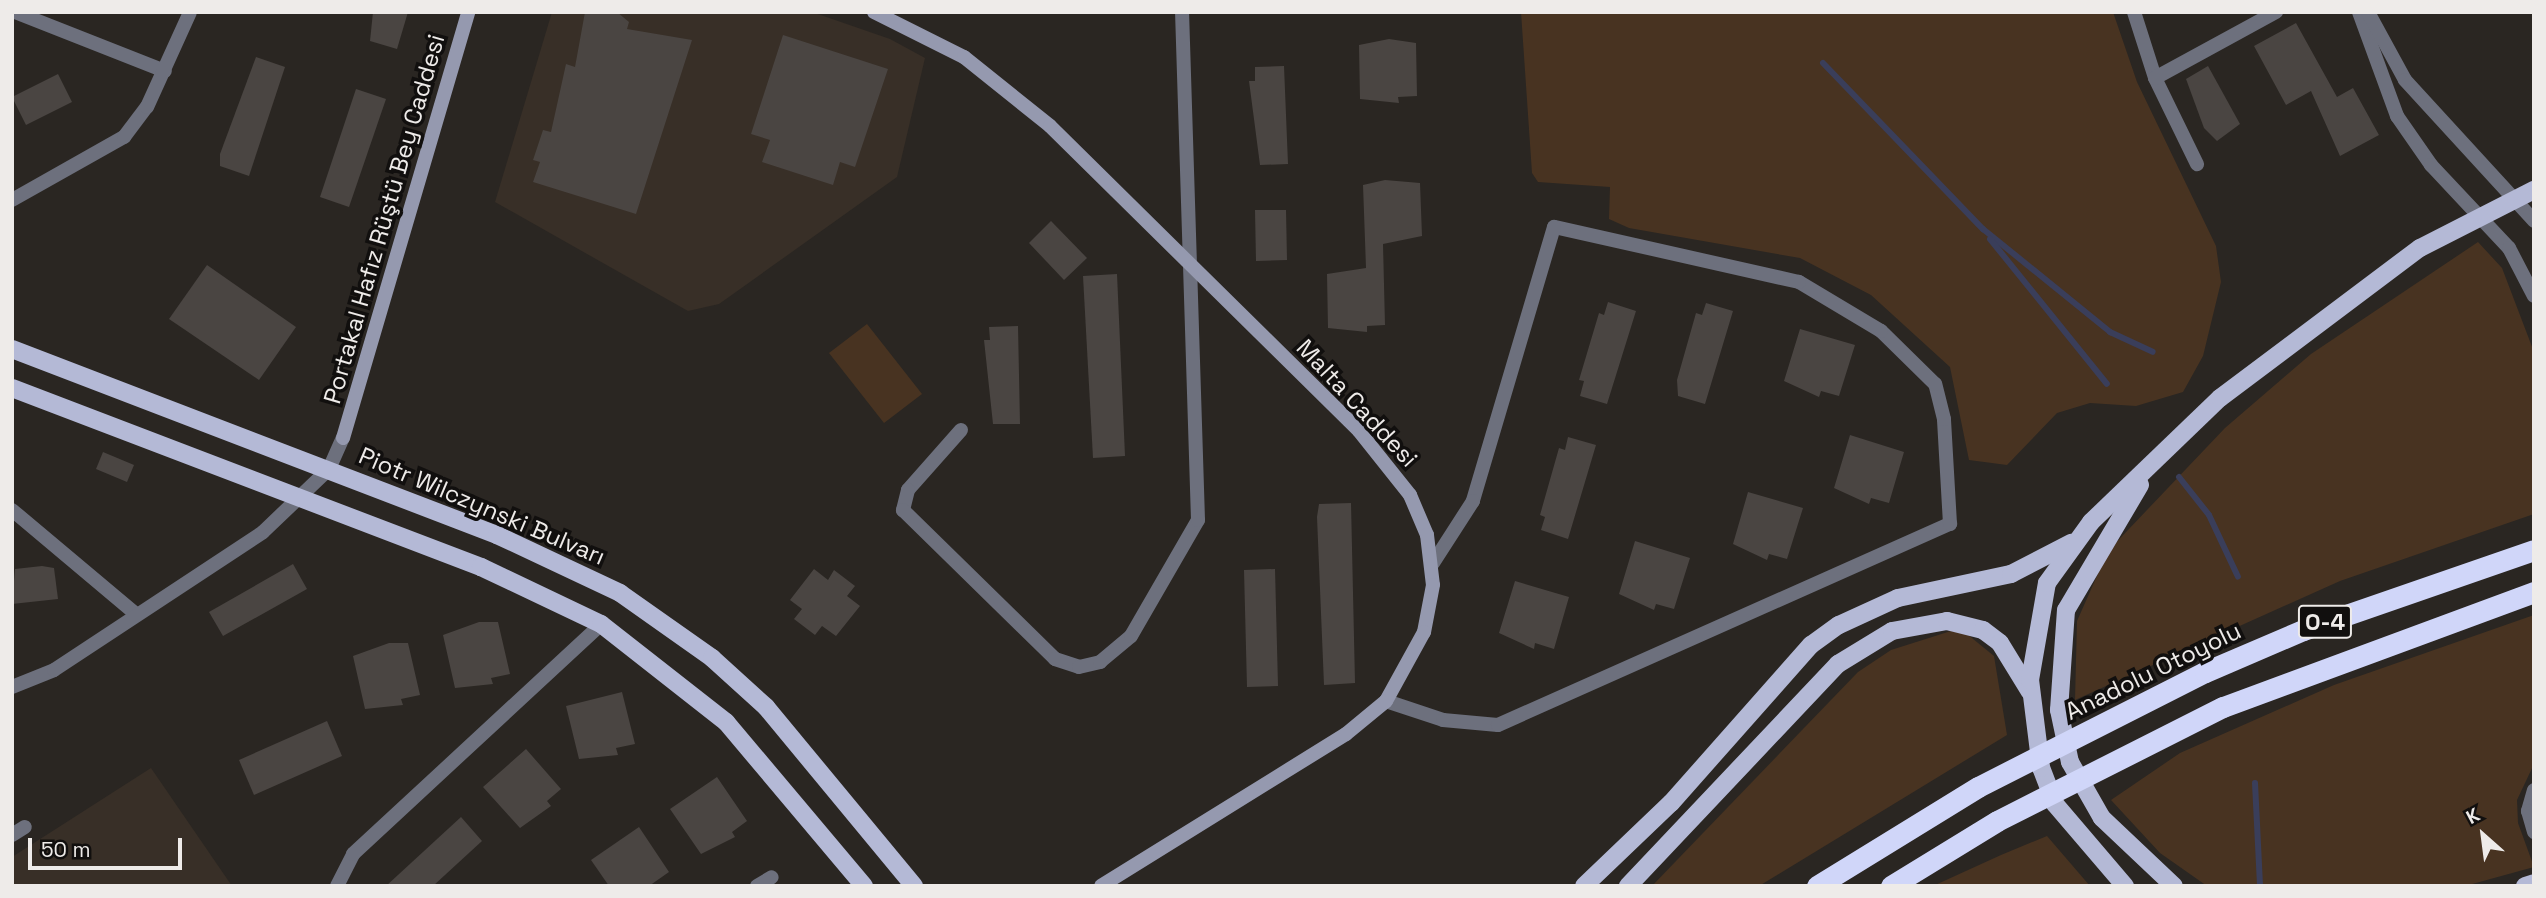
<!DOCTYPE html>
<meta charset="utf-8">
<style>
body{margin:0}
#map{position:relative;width:2546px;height:898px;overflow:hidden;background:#2a2622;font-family:"Space Grotesk",sans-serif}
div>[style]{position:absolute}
.built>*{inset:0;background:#382f27}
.green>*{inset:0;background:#483321}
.stream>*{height:6px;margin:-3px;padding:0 3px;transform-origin:3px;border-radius:3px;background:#3a3e5a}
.building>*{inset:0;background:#4a4542}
.minor>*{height:14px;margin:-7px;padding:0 7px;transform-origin:7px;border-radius:7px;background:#6d707d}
.tertiary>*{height:14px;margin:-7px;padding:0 7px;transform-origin:7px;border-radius:7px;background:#6d707d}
.secondary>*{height:14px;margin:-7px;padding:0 7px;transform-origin:7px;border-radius:7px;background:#9599af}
.primary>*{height:18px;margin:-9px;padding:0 9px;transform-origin:9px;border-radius:9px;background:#b4b9d6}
.motorway>*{height:21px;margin:-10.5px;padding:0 10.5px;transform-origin:10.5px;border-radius:10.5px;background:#d0d6f9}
span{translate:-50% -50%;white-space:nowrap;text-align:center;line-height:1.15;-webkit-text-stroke:7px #110f0e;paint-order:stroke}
.shield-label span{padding:2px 5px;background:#110f0e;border:2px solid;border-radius:5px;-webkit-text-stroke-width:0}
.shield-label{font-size:23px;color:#eeebe9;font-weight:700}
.street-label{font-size:24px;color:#eeebe9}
.frame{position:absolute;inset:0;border:14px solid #eeebe9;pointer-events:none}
.north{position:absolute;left:2448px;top:800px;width:70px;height:70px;-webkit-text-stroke:5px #110f0e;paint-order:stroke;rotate:332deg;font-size:19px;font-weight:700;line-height:28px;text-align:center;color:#eeebe9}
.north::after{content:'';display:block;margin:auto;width:24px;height:32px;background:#eeebe9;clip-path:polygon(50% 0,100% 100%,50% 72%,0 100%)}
.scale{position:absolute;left:28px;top:838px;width:154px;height:32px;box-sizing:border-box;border:4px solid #eeebe9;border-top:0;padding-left:9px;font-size:21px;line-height:24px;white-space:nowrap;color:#eeebe9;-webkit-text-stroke:5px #110f0e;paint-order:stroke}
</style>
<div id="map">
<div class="built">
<div style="clip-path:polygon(552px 12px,812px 12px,890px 39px,925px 58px,897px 177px,719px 304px,688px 311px,495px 202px)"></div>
<div style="clip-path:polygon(151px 768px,232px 886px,12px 886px,12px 857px)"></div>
</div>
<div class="green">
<div style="clip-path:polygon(1521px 12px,2113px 12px,2137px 82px,2216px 246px,2221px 282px,2203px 356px,2183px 392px,2136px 406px,2090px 403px,2057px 413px,2007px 465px,1969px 460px,1950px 367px,1871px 295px,1800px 258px,1629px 228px,1609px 219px,1610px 187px,1538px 182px,1532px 173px)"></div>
<div style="clip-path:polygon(2478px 242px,2502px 268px,2534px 352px,2534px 514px,2340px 581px,2075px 700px,2077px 621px,2108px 551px,2225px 428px,2311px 354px)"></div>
<div style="clip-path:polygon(867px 324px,922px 394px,884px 423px,829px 353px)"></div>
<div style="clip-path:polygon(2534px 615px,2534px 764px,2517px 800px,2518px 823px,2534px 867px,2465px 886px,2207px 886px,2160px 853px,2111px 800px,2180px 753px,2334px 685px)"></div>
<div style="clip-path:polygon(1951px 631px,1967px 634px,1994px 656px,2007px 735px,1759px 886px,1652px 886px,1858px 672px,1891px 650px)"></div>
<div style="clip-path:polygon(2047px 836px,2090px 886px,1933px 886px,2001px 855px)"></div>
</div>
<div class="stream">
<div style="left:1823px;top:63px;width:231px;rotate:46.1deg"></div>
<div style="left:1983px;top:229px;width:164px;rotate:39deg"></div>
<div style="left:2110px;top:332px;width:47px;rotate:24.9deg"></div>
<div style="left:1990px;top:239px;width:186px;rotate:51.1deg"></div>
<div style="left:2179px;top:477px;width:48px;rotate:51.7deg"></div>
<div style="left:2209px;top:515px;width:68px;rotate:64.9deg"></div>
<div style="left:2255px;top:783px;width:103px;rotate:87.2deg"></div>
</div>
<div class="building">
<div style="clip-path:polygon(373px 12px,408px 12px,397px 49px,370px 41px)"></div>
<div style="clip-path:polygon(585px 12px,617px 12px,629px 22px,627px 29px,692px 40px,636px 214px,533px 182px,540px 162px,533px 160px,543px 130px,551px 132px,566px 64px,575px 67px)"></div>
<div style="clip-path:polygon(2296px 23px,2337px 97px,2353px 88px,2379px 135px,2340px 156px,2311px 91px,2286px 105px,2254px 46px)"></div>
<div style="clip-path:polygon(783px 35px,888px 69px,855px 167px,840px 162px,833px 185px,762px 162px,770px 140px,751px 134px)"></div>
<div style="clip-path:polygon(1389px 39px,1416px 43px,1417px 96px,1398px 97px,1399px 103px,1360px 99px,1359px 45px)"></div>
<div style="clip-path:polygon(256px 57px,285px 67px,249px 176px,220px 166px,220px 154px)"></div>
<div style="clip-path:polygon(1284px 66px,1288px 164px,1260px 165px,1249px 81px,1255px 81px,1255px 67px)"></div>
<div style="clip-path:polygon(2208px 66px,2240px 124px,2217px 141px,2204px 128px,2186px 79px)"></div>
<div style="clip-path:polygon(58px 74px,72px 102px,26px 125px,12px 97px)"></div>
<div style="clip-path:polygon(356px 89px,386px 99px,349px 207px,320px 197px)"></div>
<div style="clip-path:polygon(1385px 180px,1420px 183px,1422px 236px,1383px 244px,1385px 325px,1367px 326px,1367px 332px,1328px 328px,1327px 274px,1366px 268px,1363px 185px)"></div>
<div style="clip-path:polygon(1255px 210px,1286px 210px,1287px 260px,1256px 261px)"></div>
<div style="clip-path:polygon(1051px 221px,1087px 258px,1064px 280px,1029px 243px)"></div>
<div style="clip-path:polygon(207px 265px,296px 327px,259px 380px,169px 319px)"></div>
<div style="clip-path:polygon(1117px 274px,1125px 456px,1093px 458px,1083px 276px)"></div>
<div style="clip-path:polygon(1608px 302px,1636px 311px,1607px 404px,1580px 396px,1584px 381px,1579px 380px,1599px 313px,1604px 315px)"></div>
<div style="clip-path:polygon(1706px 303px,1733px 311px,1705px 404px,1678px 396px,1677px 380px,1696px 313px,1702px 315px)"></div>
<div style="clip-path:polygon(1018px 326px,1020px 424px,993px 424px,984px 340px,990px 340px,989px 327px)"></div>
<div style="clip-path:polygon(1800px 329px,1855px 345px,1839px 396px,1821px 391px,1819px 397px,1784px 381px)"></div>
<div style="clip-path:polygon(1850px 435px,1904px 452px,1889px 503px,1871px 498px,1869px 504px,1834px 488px)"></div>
<div style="clip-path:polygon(1568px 437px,1596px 445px,1568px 539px,1541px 530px,1545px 517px,1540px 515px,1559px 448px,1565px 450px)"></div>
<div style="clip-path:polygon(103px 452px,134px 465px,127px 482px,96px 469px)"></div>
<div style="clip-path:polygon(1748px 492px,1803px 508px,1787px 559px,1769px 554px,1767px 560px,1733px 544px)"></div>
<div style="clip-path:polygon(1351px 503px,1355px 683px,1324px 685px,1317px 517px,1319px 504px)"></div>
<div style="clip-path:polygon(1635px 541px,1690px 558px,1674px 609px,1656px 604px,1654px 610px,1619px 594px)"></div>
<div style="clip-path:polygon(293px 564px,307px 589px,223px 636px,209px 612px)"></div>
<div style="clip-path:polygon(42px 566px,54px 568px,58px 599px,12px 604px,15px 569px)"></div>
<div style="clip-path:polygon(814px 569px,828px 580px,834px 570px,855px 586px,847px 596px,860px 606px,836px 636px,822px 626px,815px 635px,794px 619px,802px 609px,790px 600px)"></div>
<div style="clip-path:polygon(1275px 569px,1278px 686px,1247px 687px,1244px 570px)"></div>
<div style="clip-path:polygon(1515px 581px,1569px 597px,1554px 649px,1535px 643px,1534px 649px,1499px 633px)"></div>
<div style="clip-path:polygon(479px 622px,498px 622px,510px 674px,491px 678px,493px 684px,455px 688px,443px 635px)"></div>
<div style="clip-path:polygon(389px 643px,408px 643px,420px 695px,401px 699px,403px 705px,365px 709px,353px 656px)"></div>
<div style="clip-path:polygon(622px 692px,635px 744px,616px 748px,618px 755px,579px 759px,566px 706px)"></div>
<div style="clip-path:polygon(327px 721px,342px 756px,254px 795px,239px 760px)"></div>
<div style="clip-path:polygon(526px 749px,561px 789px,547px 801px,551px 806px,520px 828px,483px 787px)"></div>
<div style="clip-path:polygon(717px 777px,747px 821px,732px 832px,735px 837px,701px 854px,670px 809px)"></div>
<div style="clip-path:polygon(461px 817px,482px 841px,433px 886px,386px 886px)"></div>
<div style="clip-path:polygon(639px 827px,669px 872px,649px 886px,609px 886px,591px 860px)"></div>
</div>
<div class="minor">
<div style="left:15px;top:12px;width:161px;rotate:21.5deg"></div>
<div style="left:2134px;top:12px;width:69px;rotate:72.3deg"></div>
<div style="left:2155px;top:78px;width:96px;rotate:64deg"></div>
<div style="left:2155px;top:78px;width:138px;rotate:-28.6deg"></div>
<div style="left:12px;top:200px;width:129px;rotate:-29.4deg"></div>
<div style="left:124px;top:137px;width:38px;rotate:-53deg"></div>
<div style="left:147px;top:107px;width:104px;rotate:-65.6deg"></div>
<div style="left:961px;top:430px;width:80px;rotate:131.5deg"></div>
<div style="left:908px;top:490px;width:21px;rotate:104deg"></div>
<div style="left:903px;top:510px;width:213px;rotate:44.4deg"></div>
<div style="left:1055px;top:659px;width:25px;rotate:18deg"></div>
<div style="left:1079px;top:667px;width:22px;rotate:-13deg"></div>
<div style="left:1100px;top:662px;width:40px;rotate:-40deg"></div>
<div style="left:1131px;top:636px;width:134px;rotate:-60deg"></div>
<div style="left:1198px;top:520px;width:508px;rotate:-91.8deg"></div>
<div style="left:12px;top:510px;width:163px;rotate:40deg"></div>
<div style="left:1386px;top:701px;width:60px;rotate:18.4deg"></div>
<div style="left:1443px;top:720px;width:55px;rotate:5.2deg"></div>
<div style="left:1498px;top:725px;width:495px;rotate:-24deg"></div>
<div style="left:1950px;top:524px;width:105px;rotate:-93.3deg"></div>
<div style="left:1944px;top:419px;width:36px;rotate:-104deg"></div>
<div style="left:1935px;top:384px;width:76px;rotate:-135.5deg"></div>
<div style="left:1881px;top:331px;width:96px;rotate:-149.1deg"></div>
<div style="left:1799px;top:282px;width:251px;rotate:-167.3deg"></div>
<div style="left:1554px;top:227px;width:286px;rotate:106.5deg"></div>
<div style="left:1473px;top:501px;width:74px;rotate:122.8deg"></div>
<div style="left:12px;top:835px;width:15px;rotate:-32deg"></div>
<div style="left:337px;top:886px;width:36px;rotate:-63deg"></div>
<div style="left:353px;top:854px;width:338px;rotate:-42.8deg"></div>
<div style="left:757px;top:886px;width:17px;rotate:-31deg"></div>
</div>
<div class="tertiary">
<div style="left:2359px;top:12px;width:111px;rotate:69.9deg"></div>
<div style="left:2397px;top:116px;width:60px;rotate:55.2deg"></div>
<div style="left:2431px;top:165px;width:114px;rotate:46.8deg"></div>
<div style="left:2509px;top:248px;width:54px;rotate:62.5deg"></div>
<div style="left:2368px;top:12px;width:77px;rotate:61.4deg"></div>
<div style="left:2405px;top:80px;width:191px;rotate:47.5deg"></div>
<div style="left:12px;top:687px;width:45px;rotate:-22deg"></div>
<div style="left:54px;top:670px;width:250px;rotate:-33.4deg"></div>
<div style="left:263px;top:532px;width:91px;rotate:-43.7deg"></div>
<div style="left:329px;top:469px;width:34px;rotate:-66deg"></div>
<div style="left:2534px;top:790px;width:22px;rotate:106deg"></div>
<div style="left:2528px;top:811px;width:22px;rotate:74deg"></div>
</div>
<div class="secondary">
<div style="left:874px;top:12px;width:101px;rotate:26.6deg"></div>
<div style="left:964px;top:57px;width:110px;rotate:38.7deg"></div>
<div style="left:1050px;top:126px;width:434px;rotate:44.6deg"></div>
<div style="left:1359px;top:431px;width:82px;rotate:51.4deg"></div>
<div style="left:1410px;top:495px;width:43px;rotate:67deg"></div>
<div style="left:1427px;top:535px;width:50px;rotate:83.2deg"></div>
<div style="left:1433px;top:585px;width:48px;rotate:100.8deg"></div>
<div style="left:1424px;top:632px;width:79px;rotate:118.8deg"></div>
<div style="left:1386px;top:701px;width:52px;rotate:140.5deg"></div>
<div style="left:1346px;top:734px;width:288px;rotate:148.2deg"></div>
<div style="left:343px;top:438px;width:444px;rotate:-73.6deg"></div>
</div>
<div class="primary">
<div style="left:12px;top:349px;width:519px;rotate:20.98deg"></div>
<div style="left:497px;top:535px;width:136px;rotate:25.2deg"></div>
<div style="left:620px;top:593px;width:113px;rotate:35.2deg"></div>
<div style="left:712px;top:658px;width:73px;rotate:42.2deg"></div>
<div style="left:766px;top:707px;width:232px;rotate:50.4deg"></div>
<div style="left:12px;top:388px;width:502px;rotate:20.89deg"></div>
<div style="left:481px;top:567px;width:133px;rotate:25.4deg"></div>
<div style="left:601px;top:624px;width:159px;rotate:38.1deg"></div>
<div style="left:726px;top:722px;width:214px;rotate:49.9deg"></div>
<div style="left:2140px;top:485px;width:145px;rotate:120.6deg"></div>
<div style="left:2066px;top:610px;width:100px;rotate:94deg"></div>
<div style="left:2059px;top:710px;width:53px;rotate:78.1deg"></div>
<div style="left:2070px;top:762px;width:64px;rotate:60.3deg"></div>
<div style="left:2102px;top:818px;width:99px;rotate:43.4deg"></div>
<div style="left:1584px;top:886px;width:120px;rotate:-43.7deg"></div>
<div style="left:1671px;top:803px;width:211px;rotate:-48.5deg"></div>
<div style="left:1811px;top:645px;width:34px;rotate:-36deg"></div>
<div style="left:1839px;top:625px;width:65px;rotate:-24.6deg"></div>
<div style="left:1898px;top:598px;width:116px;rotate:-12deg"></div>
<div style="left:2011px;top:574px;width:68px;rotate:-27.3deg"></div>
<div style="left:1628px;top:886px;width:306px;rotate:-46.6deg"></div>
<div style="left:1838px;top:664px;width:63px;rotate:-31.4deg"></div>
<div style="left:1892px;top:631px;width:56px;rotate:-10.3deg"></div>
<div style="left:1947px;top:621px;width:37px;rotate:14deg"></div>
<div style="left:1983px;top:630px;width:21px;rotate:37deg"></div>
<div style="left:2000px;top:643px;width:57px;rotate:58.5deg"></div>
<div style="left:2125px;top:886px;width:108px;rotate:-130.5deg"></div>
<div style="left:2055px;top:804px;width:39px;rotate:-111deg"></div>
<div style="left:2041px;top:768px;width:89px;rotate:-97.1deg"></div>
<div style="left:2030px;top:680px;width:98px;rotate:-80.1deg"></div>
<div style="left:2047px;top:583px;width:75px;rotate:-54.2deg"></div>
<div style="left:2091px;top:522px;width:179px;rotate:-43.9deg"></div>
<div style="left:2220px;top:398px;width:250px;rotate:-36.9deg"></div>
<div style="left:2420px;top:248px;width:128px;rotate:-27deg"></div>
<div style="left:2525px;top:886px;width:9px;rotate:-18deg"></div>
</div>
<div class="motorway">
<div style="left:1817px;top:886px;width:189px;rotate:-31.6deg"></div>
<div style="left:1978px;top:787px;width:254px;rotate:-26.9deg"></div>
<div style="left:2205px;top:672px;width:107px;rotate:-23.2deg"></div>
<div style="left:2303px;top:630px;width:244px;rotate:-19.1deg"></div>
<div style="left:1891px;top:886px;width:124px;rotate:-31.5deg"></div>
<div style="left:1997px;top:821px;width:253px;rotate:-26.8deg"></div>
<div style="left:2223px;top:707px;width:332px;rotate:-20.3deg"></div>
</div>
<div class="shield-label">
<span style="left:2325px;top:622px">O-4</span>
</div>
<div class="street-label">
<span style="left:384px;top:219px;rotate:-74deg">Portakal Hafız Rüştü Bey Caddesi</span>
<span style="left:1357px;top:403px;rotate:47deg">Malta Caddesi</span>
<span style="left:482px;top:506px;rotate:23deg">Piotr Wilczynski Bulvarı</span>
<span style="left:2153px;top:671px;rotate:-26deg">Anadolu Otoyolu</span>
</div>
<div class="frame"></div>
<div class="north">K</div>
<div class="scale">50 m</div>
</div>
